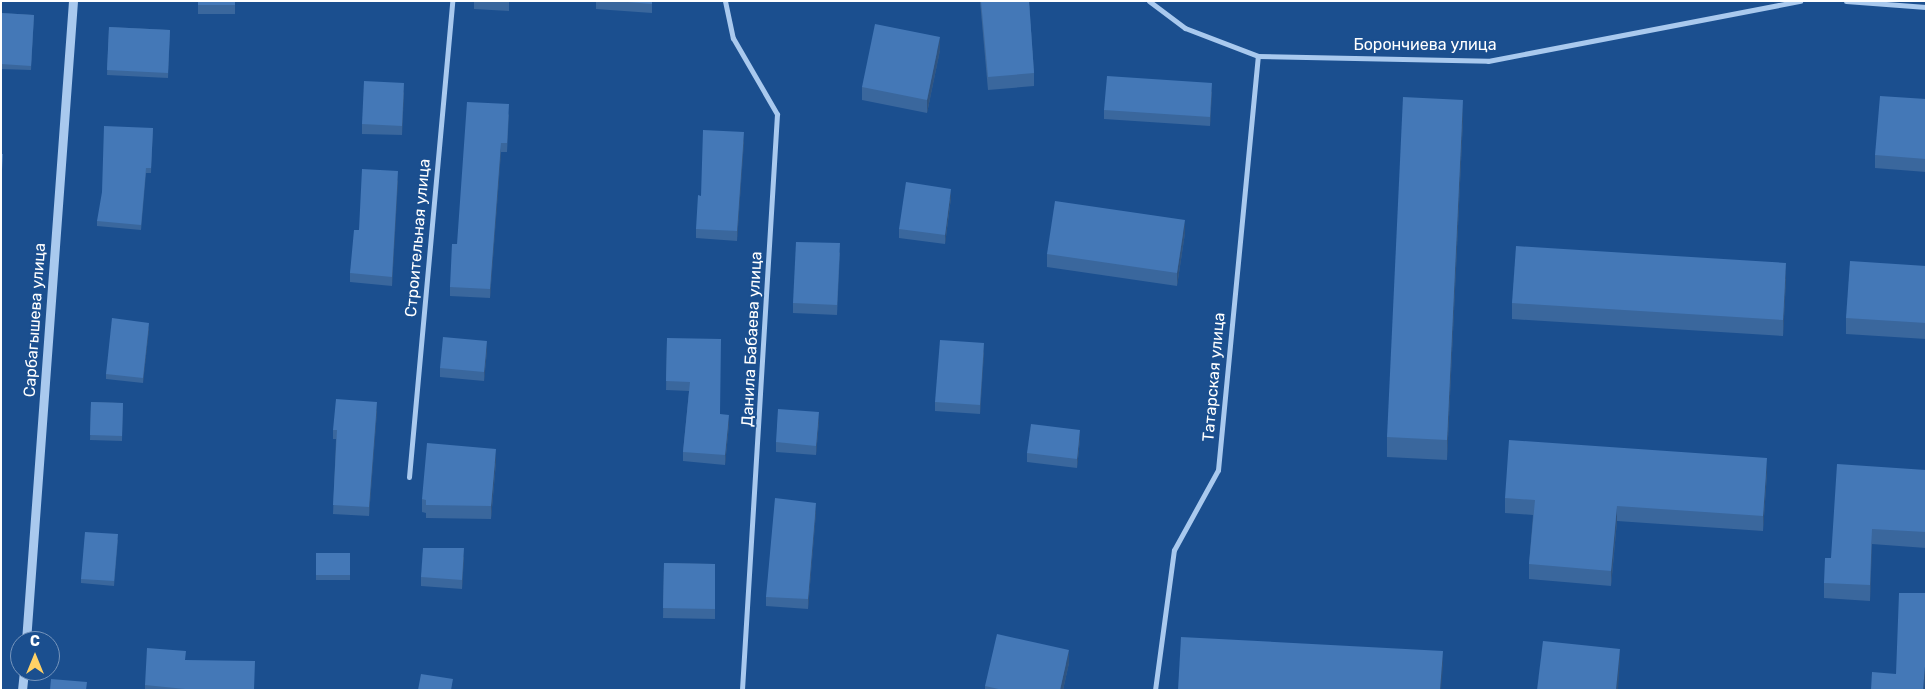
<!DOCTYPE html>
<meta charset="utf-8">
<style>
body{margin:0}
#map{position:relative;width:1927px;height:691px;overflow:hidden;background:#1b4f8f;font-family:Rubik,sans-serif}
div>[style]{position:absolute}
.minor>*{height:5px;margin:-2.5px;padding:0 2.5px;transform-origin:2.5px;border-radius:2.5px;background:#a9c9ee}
.tertiary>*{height:9px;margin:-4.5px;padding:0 4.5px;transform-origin:4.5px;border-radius:4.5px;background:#a9c9ee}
.wall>*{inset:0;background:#3a679d}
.shaded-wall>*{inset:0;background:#305480}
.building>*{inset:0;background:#4478b7}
span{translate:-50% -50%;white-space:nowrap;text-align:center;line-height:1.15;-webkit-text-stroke:4px #1b4f8f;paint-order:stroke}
.street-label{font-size:16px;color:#fff}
.frame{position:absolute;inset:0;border:2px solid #fff;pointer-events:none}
.north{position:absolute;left:10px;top:631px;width:50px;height:50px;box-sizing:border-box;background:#1b4f8f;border:1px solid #7695bc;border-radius:50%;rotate:0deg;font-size:14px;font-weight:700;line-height:20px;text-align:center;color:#fff}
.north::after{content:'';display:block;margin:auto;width:18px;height:22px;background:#ffd166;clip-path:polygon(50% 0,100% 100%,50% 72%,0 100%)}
</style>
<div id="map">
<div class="minor">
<div style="left:725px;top:1px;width:38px;rotate:78deg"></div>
<div style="left:733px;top:38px;width:88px;rotate:59.9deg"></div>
<div style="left:777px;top:114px;width:577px;rotate:93.48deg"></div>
<div style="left:1149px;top:1px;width:45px;rotate:36.9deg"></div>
<div style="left:1185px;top:28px;width:78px;rotate:21deg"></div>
<div style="left:1258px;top:56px;width:230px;rotate:1.2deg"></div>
<div style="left:1488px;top:61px;width:318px;rotate:-10.9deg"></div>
<div style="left:1846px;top:1px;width:80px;rotate:4.3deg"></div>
<div style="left:409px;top:477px;width:478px;rotate:-84.8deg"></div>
<div style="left:1155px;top:690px;width:141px;rotate:-82.3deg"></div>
<div style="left:1174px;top:550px;width:91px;rotate:-61.2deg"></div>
<div style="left:1218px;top:470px;width:416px;rotate:-84.5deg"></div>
</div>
<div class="tertiary">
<div style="left:26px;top:641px;width:642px;rotate:-85.8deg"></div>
<div style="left:22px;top:690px;width:19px;rotate:-84deg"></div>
</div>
<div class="wall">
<div style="clip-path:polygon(198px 1px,235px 1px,235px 14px,198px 14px)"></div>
<div style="clip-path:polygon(474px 1px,509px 1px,509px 11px,474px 9px)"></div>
<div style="clip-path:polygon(596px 1px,652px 1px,652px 13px,596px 9px)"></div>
<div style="clip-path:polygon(980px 1px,1029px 1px,1034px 73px,1034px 86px,988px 90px)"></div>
<div style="clip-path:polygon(1px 13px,34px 15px,31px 70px,1px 69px)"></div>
<div style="clip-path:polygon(109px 27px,170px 30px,168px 78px,107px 75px)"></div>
<div style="clip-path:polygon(940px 50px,927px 113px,862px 100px,862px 87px)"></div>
<div style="clip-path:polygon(404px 92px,402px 135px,362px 134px,362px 124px)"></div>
<div style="clip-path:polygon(1212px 92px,1210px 126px,1104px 119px,1104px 110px)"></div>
<div style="clip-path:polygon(1926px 99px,1926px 172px,1875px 168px,1875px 155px)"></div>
<div style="clip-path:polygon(509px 113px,507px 152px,501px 152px,490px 298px,450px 296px,450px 287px,457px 244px)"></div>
<div style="clip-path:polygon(1463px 120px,1447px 460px,1387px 457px,1387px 437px)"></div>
<div style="clip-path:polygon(153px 128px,151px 173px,146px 173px,141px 230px,97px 226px,97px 221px)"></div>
<div style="clip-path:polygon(744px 141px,737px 241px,696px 238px,696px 229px)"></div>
<div style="clip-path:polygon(398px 180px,392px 286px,350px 282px,350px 273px,359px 230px)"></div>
<div style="clip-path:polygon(951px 198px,945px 244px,899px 238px,899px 229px)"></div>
<div style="clip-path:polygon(1185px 233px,1177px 286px,1047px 267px,1047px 254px)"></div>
<div style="clip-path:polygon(840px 252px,837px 315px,793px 313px,793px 303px)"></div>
<div style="clip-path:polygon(1926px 266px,1926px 339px,1846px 334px,1846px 318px)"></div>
<div style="clip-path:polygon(1786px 279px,1783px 336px,1512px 319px,1512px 303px)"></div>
<div style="clip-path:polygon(149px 328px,143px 383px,106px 379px,106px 374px)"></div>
<div style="clip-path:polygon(667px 338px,720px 414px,729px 424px,725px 465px,683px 461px,683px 452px,689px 391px,666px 390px)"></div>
<div style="clip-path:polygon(487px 350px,484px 381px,440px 377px,440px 368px)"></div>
<div style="clip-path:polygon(984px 352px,980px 414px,935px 411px,935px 402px)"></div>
<div style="clip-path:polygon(91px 402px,123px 403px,122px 441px,90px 440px)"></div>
<div style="clip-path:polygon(377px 411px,369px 516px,333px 514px,336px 439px,333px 439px,333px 430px)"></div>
<div style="clip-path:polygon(819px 421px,816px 455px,776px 452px,776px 442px)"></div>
<div style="clip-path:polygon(1080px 439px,1077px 468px,1027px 462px,1027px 453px)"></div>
<div style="clip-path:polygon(496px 462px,491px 519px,426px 518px,426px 513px,422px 512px,422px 499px)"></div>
<div style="clip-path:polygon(1926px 470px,1926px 548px,1872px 544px,1870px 601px,1824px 598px,1824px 583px,1831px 558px)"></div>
<div style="clip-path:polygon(1767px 473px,1763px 531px,1617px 521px,1611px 586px,1529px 579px,1529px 564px,1533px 515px,1505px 513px,1505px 498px)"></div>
<div style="clip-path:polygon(816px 512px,808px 609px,766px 606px,766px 597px)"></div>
<div style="clip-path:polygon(118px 539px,114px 586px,81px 583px,81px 579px)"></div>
<div style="clip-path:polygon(316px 553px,350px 553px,350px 580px,316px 580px)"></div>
<div style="clip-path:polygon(464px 557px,462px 589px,421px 586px,421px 577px)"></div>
<div style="clip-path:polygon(664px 563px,715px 564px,715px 619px,663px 618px)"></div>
<div style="clip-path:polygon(186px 660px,254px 690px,145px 690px,145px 685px)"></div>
<div style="clip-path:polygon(1069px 663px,1063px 690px,985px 690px,985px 686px)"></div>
</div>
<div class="shaded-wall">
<div style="clip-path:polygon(940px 37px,940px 50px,927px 113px,927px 100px)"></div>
<div style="clip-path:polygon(404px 83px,404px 92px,402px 135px,402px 126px)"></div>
<div style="clip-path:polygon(1212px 83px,1212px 92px,1210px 126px,1210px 117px)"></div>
<div style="clip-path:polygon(1463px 100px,1463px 120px,1447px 460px,1447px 440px)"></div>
<div style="clip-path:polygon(744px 132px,744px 141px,737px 241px,737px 231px)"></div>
<div style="clip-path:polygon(501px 143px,501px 152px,490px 298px,490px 289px)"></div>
<div style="clip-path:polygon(398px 171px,398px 180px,392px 286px,392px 277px)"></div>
<div style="clip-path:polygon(951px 189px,951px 198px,945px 244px,945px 235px)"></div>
<div style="clip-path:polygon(1185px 220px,1185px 233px,1177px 286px,1177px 273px)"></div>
<div style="clip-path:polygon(1786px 263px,1786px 279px,1783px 336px,1783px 320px)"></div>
<div style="clip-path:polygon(149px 323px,149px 328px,143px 383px,143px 378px)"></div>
<div style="clip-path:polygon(487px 341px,487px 350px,484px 381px,484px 372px)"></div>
<div style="clip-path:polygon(984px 343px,984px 352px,980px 414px,980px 405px)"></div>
<div style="clip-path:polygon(377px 402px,377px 411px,369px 516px,369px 507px)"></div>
<div style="clip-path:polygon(819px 412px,819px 421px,816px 455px,816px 446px)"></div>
<div style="clip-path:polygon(729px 415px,729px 424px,725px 465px,725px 455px)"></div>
<div style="clip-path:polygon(1080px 430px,1080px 439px,1077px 468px,1077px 459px)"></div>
<div style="clip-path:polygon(496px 449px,496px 462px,491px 519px,491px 506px)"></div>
<div style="clip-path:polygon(1767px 458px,1767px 473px,1763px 531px,1763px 516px)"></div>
<div style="clip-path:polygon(816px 503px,816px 512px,808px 609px,808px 599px)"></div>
<div style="clip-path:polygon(1617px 506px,1617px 521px,1611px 586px,1611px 571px)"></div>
<div style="clip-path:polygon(1872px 529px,1872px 544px,1870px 601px,1870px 585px)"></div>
<div style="clip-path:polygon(464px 548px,464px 557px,462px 589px,462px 580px)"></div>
<div style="clip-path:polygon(1620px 649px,1620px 662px,1618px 690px,1616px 690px)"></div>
<div style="clip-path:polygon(1069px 650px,1069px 663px,1063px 690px,1060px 690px)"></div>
<div style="clip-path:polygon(1443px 651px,1443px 667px,1441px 690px,1440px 690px)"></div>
<div style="clip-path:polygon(1926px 654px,1926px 666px,1924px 690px,1923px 690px)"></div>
</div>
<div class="building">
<div style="clip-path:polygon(198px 1px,235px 1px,235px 5px,198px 5px)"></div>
<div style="clip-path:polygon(615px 1px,652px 1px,652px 4px)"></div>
<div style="clip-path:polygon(981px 1px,1029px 1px,1034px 73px,988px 77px)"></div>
<div style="clip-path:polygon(1px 13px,34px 15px,31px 66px,1px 64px)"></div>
<div style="clip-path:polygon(875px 24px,940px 37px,927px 100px,862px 87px)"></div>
<div style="clip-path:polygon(109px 27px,170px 30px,168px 73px,107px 70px)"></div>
<div style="clip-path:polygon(1107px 76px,1212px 83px,1210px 117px,1104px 110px)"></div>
<div style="clip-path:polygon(364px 81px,404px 83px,402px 126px,362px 124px)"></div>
<div style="clip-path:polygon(1880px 96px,1926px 99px,1926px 159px,1875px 155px)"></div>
<div style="clip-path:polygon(1403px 97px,1463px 100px,1447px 440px,1387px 437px)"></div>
<div style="clip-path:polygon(467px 102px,509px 104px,507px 143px,501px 143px,490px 289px,450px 287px,452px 244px,457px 244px)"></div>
<div style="clip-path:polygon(104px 126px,153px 128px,151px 168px,146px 168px,141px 225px,97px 221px,102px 192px)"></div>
<div style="clip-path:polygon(703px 130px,744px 132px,737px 231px,696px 229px,698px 195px,701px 196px)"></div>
<div style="clip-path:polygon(1px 154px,3px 154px,1px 187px)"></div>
<div style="clip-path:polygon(362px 169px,398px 171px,392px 277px,350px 273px,354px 230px,359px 230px)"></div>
<div style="clip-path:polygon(906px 182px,951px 189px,945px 235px,899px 229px)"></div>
<div style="clip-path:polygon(1055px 201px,1185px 220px,1177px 273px,1047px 254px)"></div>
<div style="clip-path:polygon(796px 242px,840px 243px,837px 305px,793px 303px)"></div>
<div style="clip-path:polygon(1516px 246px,1786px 263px,1783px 320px,1512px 303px)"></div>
<div style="clip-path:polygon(1850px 261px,1926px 266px,1926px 323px,1846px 318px)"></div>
<div style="clip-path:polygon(112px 318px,149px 323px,143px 378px,106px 374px)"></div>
<div style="clip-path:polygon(443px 337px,487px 341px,484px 372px,440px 368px)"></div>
<div style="clip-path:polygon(667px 338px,721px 339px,720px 414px,729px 415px,725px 455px,683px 452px,690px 382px,666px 381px)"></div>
<div style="clip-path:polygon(940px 340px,984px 343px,980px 405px,935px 402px)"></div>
<div style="clip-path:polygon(336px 399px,377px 402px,369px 507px,333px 505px,337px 430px,333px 430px)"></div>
<div style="clip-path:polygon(91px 402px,123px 403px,122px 436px,90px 435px)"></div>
<div style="clip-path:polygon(778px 409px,819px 412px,816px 446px,776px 442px)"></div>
<div style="clip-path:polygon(1031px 424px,1080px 430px,1077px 459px,1027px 453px)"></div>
<div style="clip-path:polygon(1509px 440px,1767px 458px,1763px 516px,1617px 506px,1611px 571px,1529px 564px,1535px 500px,1505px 498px)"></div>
<div style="clip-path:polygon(427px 443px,496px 449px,491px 506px,426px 505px,426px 500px,422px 499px)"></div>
<div style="clip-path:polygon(1837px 464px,1926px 470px,1926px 532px,1872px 529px,1870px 585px,1824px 583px,1825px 558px,1831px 558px)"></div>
<div style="clip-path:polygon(775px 498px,816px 503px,808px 599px,766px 597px)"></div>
<div style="clip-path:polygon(85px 532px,118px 534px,114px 581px,81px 579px)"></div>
<div style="clip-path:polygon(423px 548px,464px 548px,462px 580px,421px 577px)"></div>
<div style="clip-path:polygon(316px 553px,350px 553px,350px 575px,316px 575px)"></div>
<div style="clip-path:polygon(664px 563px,715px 564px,715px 609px,663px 608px)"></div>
<div style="clip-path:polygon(1899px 593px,1926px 593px,1926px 654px,1923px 690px,1871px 690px,1872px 672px,1896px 674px)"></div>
<div style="clip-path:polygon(997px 634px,1069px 650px,1060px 690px,1003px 690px,985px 686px)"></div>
<div style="clip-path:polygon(1181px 637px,1443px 651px,1440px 690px,1178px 690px)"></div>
<div style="clip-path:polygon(1543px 641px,1620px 649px,1616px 690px,1537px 690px)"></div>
<div style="clip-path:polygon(147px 648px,186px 651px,185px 660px,255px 661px,254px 690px,195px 690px,145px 685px)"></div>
<div style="clip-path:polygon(421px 674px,453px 679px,451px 690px,418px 690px)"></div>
<div style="clip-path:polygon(51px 679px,87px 682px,86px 690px,50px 690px)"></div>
</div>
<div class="street-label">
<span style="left:1425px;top:45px">Борончиева улица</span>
<span style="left:418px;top:238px;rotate:-85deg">Строительная улица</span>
<span style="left:35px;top:320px;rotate:-86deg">Сарбагышева улица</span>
<span style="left:752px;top:339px;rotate:-87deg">Данила Бабаева улица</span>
<span style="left:1214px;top:377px;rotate:-85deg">Татарская улица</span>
</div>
<div class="frame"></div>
<div class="north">С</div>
</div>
